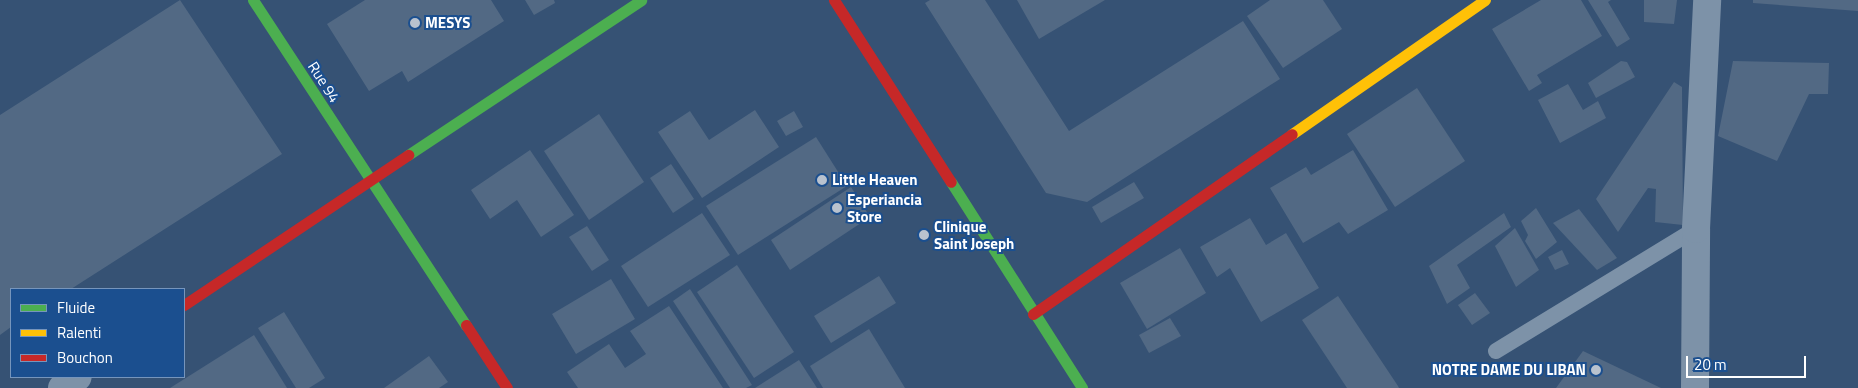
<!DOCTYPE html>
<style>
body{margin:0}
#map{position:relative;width:1858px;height:388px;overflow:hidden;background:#365274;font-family:"Titillium Web",sans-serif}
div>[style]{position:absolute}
.building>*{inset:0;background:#526984}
.lane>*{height:16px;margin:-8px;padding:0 8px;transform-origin:8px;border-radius:8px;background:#7d92a8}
.street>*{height:28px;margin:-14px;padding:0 14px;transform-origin:14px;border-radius:14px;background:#7d92a8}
.fast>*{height:11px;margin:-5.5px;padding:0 5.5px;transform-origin:5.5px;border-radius:5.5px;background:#4caf50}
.slow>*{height:11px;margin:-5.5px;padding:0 5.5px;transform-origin:5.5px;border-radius:5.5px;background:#ffc107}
.jam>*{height:11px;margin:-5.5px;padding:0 5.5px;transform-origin:5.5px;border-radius:5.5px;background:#c62828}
.dots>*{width:14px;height:14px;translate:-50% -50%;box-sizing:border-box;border:2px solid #1b4f8f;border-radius:50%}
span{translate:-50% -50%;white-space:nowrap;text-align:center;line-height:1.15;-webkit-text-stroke:4px #1b4f8f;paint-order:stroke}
.poi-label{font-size:15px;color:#fff;font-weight:700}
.left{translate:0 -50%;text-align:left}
.right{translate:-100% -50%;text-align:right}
.street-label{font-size:15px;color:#fff}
.legend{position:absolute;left:10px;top:288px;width:175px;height:90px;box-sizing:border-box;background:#1b4f8f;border:1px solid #7695bc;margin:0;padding:6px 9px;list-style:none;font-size:15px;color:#fff}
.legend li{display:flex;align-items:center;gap:10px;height:25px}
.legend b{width:25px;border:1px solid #7695bc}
.scale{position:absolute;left:1686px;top:356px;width:120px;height:22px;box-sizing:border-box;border:2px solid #fff;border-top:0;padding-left:6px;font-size:15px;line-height:18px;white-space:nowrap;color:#fff;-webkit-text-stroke:4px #1b4f8f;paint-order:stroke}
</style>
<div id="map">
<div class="building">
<div style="clip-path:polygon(180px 0,282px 154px,71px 289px,11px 289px,11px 327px,0 335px,0 115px)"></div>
<div style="clip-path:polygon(365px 0,491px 0,504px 21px,408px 82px,402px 71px,369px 91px,327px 24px)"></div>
<div style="clip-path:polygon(525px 0,554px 0,555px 3px,534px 15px)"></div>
<div style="clip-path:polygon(930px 0,985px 0,1069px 131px,1243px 21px,1280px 79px,1087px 202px,1046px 193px,925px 3px)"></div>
<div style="clip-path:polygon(1017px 0,1105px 0,1039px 39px)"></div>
<div style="clip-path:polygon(1270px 0,1323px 0,1342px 29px,1283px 68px,1247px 16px)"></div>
<div style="clip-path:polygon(1541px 0,1581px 0,1602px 36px,1537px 75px,1542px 83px,1529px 91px,1492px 29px)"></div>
<div style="clip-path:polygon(1588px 0,1611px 0,1608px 2px,1630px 39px,1617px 47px)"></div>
<div style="clip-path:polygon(1644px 0,1677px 0,1674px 24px,1644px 22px)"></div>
<div style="clip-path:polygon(1753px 0,1858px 0,1858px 11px,1753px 3px)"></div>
<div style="clip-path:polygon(1621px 61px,1627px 62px,1635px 77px,1596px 98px,1588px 83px)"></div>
<div style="clip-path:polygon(1733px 61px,1829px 63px,1828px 94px,1809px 94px,1777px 161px,1718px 136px)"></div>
<div style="clip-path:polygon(1674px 82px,1682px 87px,1683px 225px,1655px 222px,1656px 189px,1648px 188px,1618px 232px,1596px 199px)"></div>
<div style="clip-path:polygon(1568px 84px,1583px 110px,1598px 101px,1606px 118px,1560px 143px,1538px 100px)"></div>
<div style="clip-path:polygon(1417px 88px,1465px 161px,1395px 207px,1347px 134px)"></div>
<div style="clip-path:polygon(755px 110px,779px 147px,702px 198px,658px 132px,690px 111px,709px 140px)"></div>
<div style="clip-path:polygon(794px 111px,803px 127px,786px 136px,777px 121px)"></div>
<div style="clip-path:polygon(599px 114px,644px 182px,589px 220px,544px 151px)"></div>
<div style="clip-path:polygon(816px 137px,847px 186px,738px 255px,706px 206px)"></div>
<div style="clip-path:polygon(530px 150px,574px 215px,541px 237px,517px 200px,490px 219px,471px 190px)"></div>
<div style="clip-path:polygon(1353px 150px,1388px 210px,1348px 234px,1339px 222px,1303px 243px,1270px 188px,1306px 167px,1311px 175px)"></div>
<div style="clip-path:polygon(671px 164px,694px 199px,673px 213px,650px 178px)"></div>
<div style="clip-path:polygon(1134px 182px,1144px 198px,1101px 223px,1092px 207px)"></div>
<div style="clip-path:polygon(851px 187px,870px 217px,790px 270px,771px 240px)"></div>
<div style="clip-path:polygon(1536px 208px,1557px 242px,1536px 259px,1525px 241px,1528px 235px,1521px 221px)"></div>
<div style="clip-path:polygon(1579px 209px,1617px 258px,1597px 270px,1553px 223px)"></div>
<div style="clip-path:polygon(702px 213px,730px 255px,648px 307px,621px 266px)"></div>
<div style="clip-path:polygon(1504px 213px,1511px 227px,1457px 265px,1470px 288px,1447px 304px,1429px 266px)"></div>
<div style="clip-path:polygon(1250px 218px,1266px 245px,1286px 233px,1319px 288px,1261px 322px,1230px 268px,1217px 277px,1200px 247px)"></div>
<div style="clip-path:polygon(587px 226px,609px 260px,592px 271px,569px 237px)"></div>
<div style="clip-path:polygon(1515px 228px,1539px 270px,1516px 287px,1495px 246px)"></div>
<div style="clip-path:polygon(1180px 248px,1206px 293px,1147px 329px,1120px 283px)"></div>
<div style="clip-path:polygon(1562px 250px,1569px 264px,1555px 270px,1548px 257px)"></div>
<div style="clip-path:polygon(737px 265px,794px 352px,754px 378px,697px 292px)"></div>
<div style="clip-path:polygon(879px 276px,896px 303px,831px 343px,814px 316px)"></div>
<div style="clip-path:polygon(611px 279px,635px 319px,576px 354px,552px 314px)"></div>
<div style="clip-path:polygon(690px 289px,752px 385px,746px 388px,730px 388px,673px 301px)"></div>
<div style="clip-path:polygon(1475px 293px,1490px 313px,1472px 325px,1458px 305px)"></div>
<div style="clip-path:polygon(1338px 296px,1398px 386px,1399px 388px,1347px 388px,1302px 320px)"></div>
<div style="clip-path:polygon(669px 306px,723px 388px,578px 388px,567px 372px,609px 344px,625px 368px,646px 354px,630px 331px)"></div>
<div style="clip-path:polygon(284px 312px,325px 378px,309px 388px,296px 388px,258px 328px)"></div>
<div style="clip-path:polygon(1170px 318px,1181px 336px,1149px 353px,1139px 335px)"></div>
<div style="clip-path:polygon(869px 329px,905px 388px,823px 388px,810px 366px)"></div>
<div style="clip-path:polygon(254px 335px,287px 388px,170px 388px)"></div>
<div style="clip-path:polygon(1583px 351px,1661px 388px,1556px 388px)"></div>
<div style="clip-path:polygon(429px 356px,448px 382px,439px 388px,384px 388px)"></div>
<div style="clip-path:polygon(799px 360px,817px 388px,755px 388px)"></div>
</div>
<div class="lane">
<div style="left:1496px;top:351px;width:234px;rotate:-31.4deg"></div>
</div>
<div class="street">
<div style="left:62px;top:388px;width:19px;rotate:-35deg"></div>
<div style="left:1695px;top:388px;width:159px;rotate:-89.6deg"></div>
<div style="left:1696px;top:229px;width:229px;rotate:-87.2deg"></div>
</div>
<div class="fast">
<div style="left:253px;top:0;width:389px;rotate:56.8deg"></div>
<div style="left:408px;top:155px;width:280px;rotate:-33.6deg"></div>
<div style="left:951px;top:182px;width:244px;rotate:57.5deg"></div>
</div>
<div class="slow">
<div style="left:1292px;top:134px;width:235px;rotate:-34.8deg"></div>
</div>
<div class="jam">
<div style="left:834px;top:0;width:216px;rotate:57.3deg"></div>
<div style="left:184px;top:305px;width:270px;rotate:-33.8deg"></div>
<div style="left:1033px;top:314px;width:315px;rotate:-34.8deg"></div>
<div style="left:466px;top:325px;width:75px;rotate:56.9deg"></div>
</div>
<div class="dots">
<div style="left:415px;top:23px;background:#b9c2ce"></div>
<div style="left:822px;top:180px;background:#b9c2ce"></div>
<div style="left:837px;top:208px;background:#b9c2ce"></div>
<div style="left:924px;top:235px;background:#b9c2ce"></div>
<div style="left:1596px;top:370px;background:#b9c2ce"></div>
</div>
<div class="poi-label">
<span class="left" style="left:425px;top:23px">MESYS</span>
<span class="left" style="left:832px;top:180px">Little Heaven</span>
<span class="left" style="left:847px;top:208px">Esperiancia<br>Store</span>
<span class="left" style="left:934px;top:235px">Clinique<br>Saint Joseph</span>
<span class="right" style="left:1586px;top:370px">NOTRE DAME DU LIBAN</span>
</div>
<div class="street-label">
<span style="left:324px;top:82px;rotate:57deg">Rue 94</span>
</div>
<ul class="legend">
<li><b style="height:6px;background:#4caf50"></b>Fluide</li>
<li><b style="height:6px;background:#ffc107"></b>Ralenti</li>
<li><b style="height:6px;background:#c62828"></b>Bouchon</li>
</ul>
<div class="scale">20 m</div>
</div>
